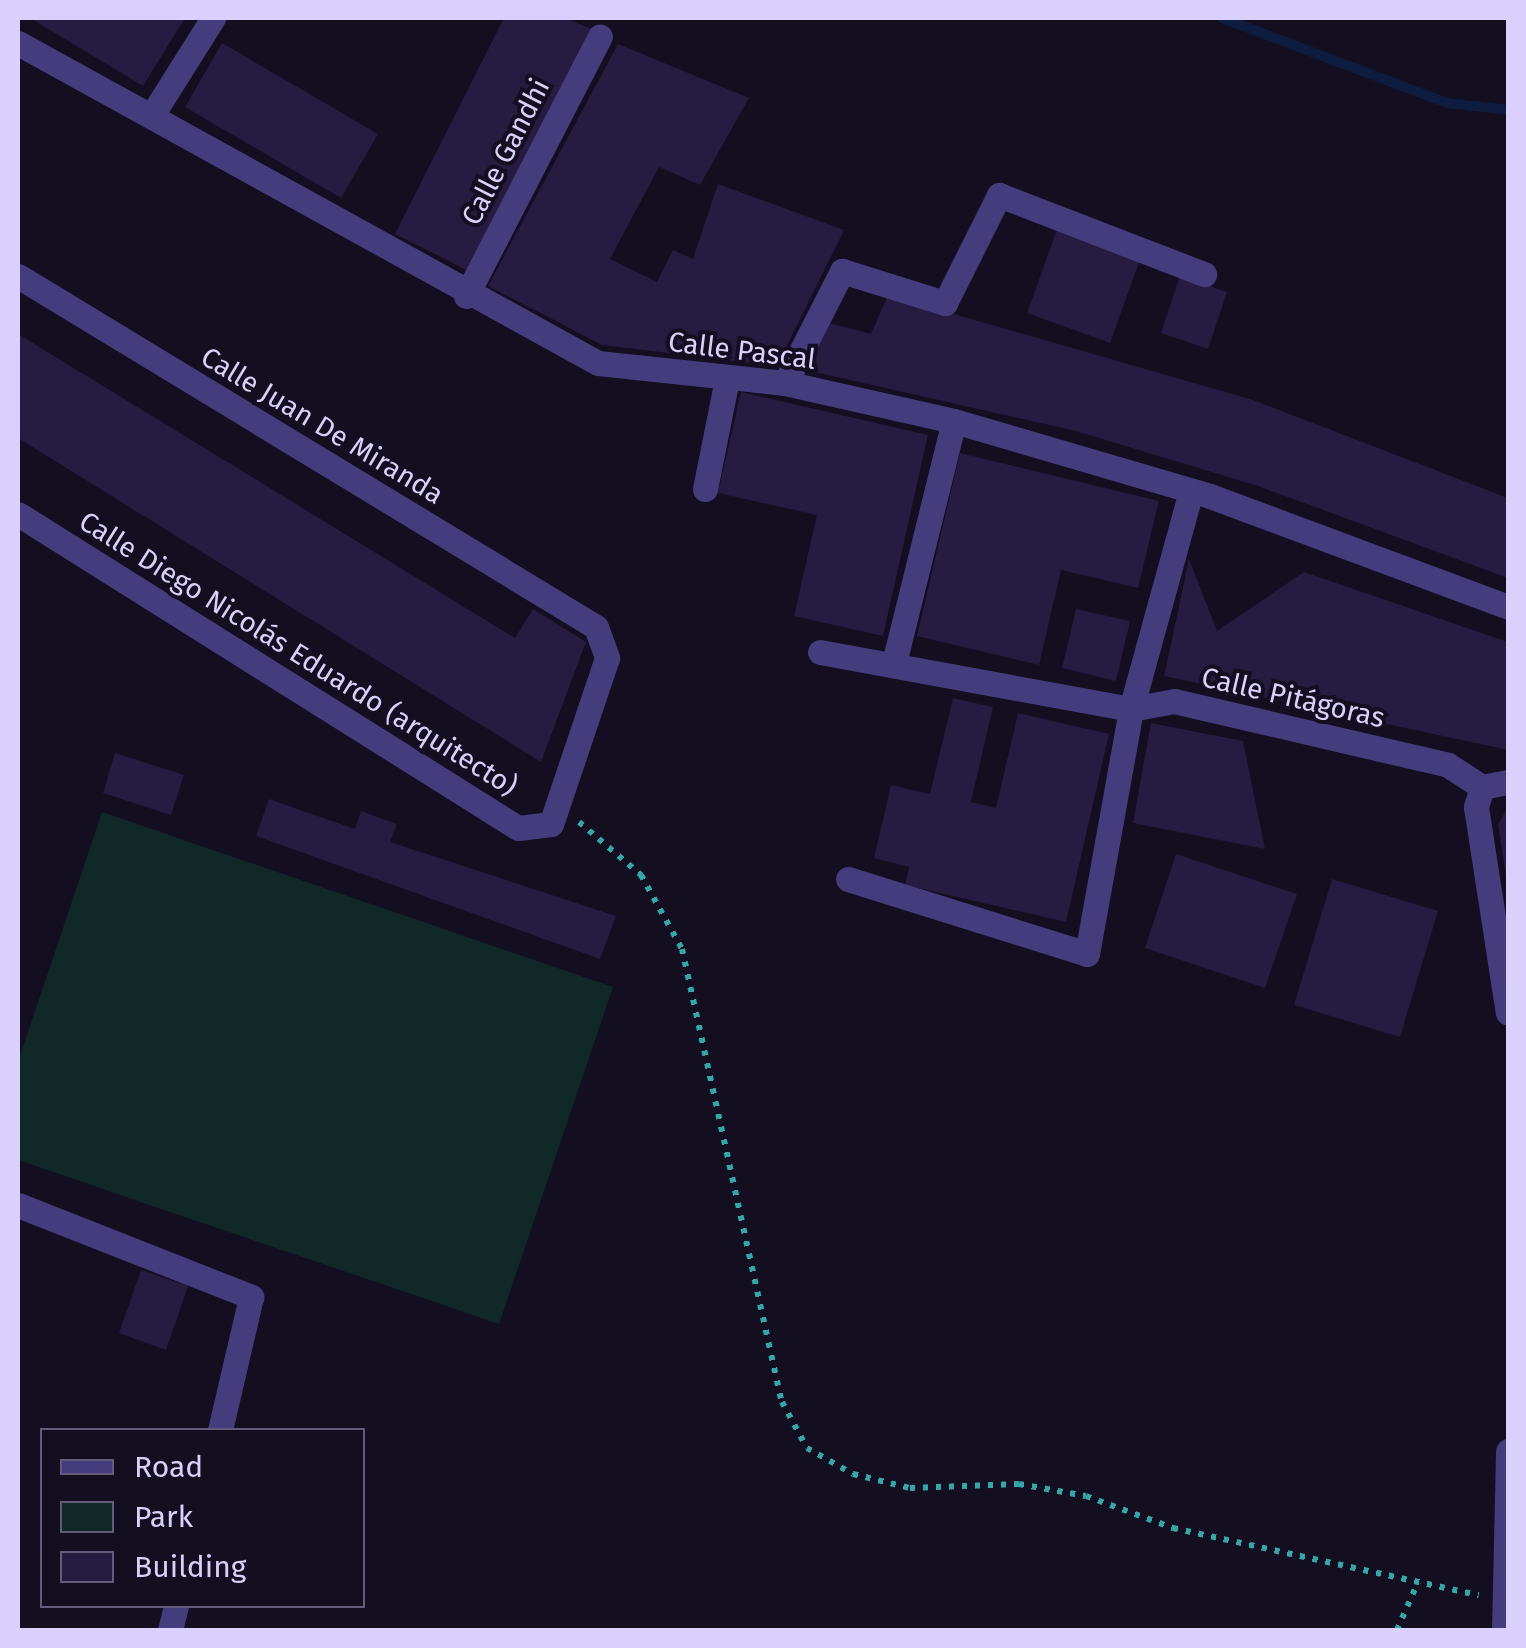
<!DOCTYPE html>
<meta charset="utf-8">
<style>
body{margin:0}
#map{position:relative;width:1526px;height:1648px;overflow:hidden;background:#130e20;font-family:"Fira Sans",sans-serif}
div>[style]{position:absolute}
.green>*{inset:0;background:#112829}
.stream>*{height:10px;margin:-5px;padding:0 5px;transform-origin:5px;border-radius:5px;background:#0e1c3f}
.building>*{inset:0;background:#261b40}
.path>*{height:6px;margin-top:-3px;transform-origin:0;background:repeating-linear-gradient(90deg,#34a7ab 0 5px,transparent 0 13px)}
.minor>*{height:25px;margin:-12.5px;padding:0 12.5px;transform-origin:12.5px;border-radius:12.5px;background:#443c7c}
span{translate:-50% -50%;white-space:nowrap;text-align:center;line-height:1.15;-webkit-text-stroke:8px #130e20;paint-order:stroke}
.street-label{font-size:28px;color:#d9d0fc}
.frame{position:absolute;inset:0;border:20px solid #d9d0fc;pointer-events:none}
.legend{position:absolute;left:40px;top:1428px;width:325px;height:180px;box-sizing:border-box;background:#130e20;border:2px solid #625c78;margin:0;padding:12px 18px;list-style:none;font-size:30px;color:#d9d0fc}
.legend li{display:flex;align-items:center;gap:20px;height:50px}
.legend b{width:50px;border:2px solid #625c78}
</style>
<div id="map">
<div class="green">
<div style="clip-path:polygon(102px 812px,613px 987px,499px 1324px,18px 1160px,18px 1062px)"></div>
</div>
<div class="stream">
<div style="left:1222px;top:18px;width:241px;rotate:20.7deg"></div>
<div style="left:1447px;top:103px;width:61px;rotate:6.5deg"></div>
</div>
<div class="building">
<div style="clip-path:polygon(30px 18px,185px 18px,143px 86px)"></div>
<div style="clip-path:polygon(504px 18px,565px 18px,594px 30px,470px 272px,395px 234px)"></div>
<div style="clip-path:polygon(222px 43px,378px 134px,341px 198px,185px 107px)"></div>
<div style="clip-path:polygon(618px 44px,749px 98px,700px 185px,659px 167px,610px 259px,657px 282px,673px 250px,693px 259px,718px 184px,844px 230px,777px 366px,602px 345px,488px 286px)"></div>
<div style="clip-path:polygon(1058px 227px,1141px 257px,1110px 343px,1027px 313px)"></div>
<div style="clip-path:polygon(1180px 276px,1227px 292px,1208px 349px,1161px 333px)"></div>
<div style="clip-path:polygon(888px 295px,1253px 400px,1508px 498px,1508px 578px,1258px 486px,1076px 431px,806px 370px,830px 323px,871px 334px)"></div>
<div style="clip-path:polygon(18px 334px,515px 638px,533px 609px,586px 642px,541px 762px,18px 438px)"></div>
<div style="clip-path:polygon(741px 392px,928px 435px,883px 636px,794px 616px,817px 515px,718px 493px)"></div>
<div style="clip-path:polygon(960px 453px,1159px 501px,1138px 588px,1061px 570px,1039px 665px,917px 636px)"></div>
<div style="clip-path:polygon(1189px 559px,1217px 631px,1304px 572px,1508px 642px,1508px 750px,1164px 676px)"></div>
<div style="clip-path:polygon(1076px 609px,1130px 621px,1116px 681px,1062px 668px)"></div>
<div style="clip-path:polygon(953px 698px,993px 707px,971px 802px,996px 808px,1018px 713px,1109px 734px,1066px 922px,905px 885px,909px 867px,874px 858px,891px 785px,930px 794px)"></div>
<div style="clip-path:polygon(1151px 723px,1243px 741px,1265px 849px,1133px 823px)"></div>
<div style="clip-path:polygon(115px 753px,184px 775px,171px 815px,103px 793px)"></div>
<div style="clip-path:polygon(269px 799px,355px 829px,361px 811px,397px 824px,390px 842px,616px 916px,600px 959px,256px 836px)"></div>
<div style="clip-path:polygon(1508px 806px,1508px 876px,1506px 876px,1498px 825px)"></div>
<div style="clip-path:polygon(1176px 854px,1297px 894px,1265px 988px,1145px 948px)"></div>
<div style="clip-path:polygon(1332px 879px,1438px 911px,1400px 1037px,1294px 1005px)"></div>
<div style="clip-path:polygon(141px 1270px,188px 1286px,166px 1350px,119px 1333px)"></div>
</div>
<div class="path">
<div style="left:579px;top:822px;width:82px;rotate:40.5deg"></div>
<div style="left:641px;top:875px;width:85px;rotate:61deg"></div>
<div style="left:682px;top:949px;width:464px;rotate:77.6deg"></div>
<div style="left:782px;top:1402px;width:52px;rotate:61.5deg"></div>
<div style="left:807px;top:1448px;width:53px;rotate:29.5deg"></div>
<div style="left:853px;top:1474px;width:59px;rotate:13.8deg"></div>
<div style="left:910px;top:1488px;width:109px;rotate:-2.1deg"></div>
<div style="left:1019px;top:1484px;width:68px;rotate:10.2deg"></div>
<div style="left:1086px;top:1496px;width:93px;rotate:20.2deg"></div>
<div style="left:1173px;top:1528px;width:313px;rotate:12.4deg"></div>
<div style="left:1397px;top:1630px;width:52px;rotate:-66.4deg"></div>
</div>
<div class="minor">
<div style="left:18px;top:43px;width:662px;rotate:28.89deg"></div>
<div style="left:598px;top:363px;width:188px;rotate:6.1deg"></div>
<div style="left:785px;top:383px;width:173px;rotate:12.7deg"></div>
<div style="left:954px;top:421px;width:267px;rotate:16.3deg"></div>
<div style="left:1210px;top:496px;width:318px;rotate:20.4deg"></div>
<div style="left:152px;top:115px;width:115px;rotate:-57.8deg"></div>
<div style="left:18px;top:276px;width:676px;rotate:31.27deg"></div>
<div style="left:596px;top:627px;width:33px;rotate:70deg"></div>
<div style="left:607px;top:658px;width:175px;rotate:108.6deg"></div>
<div style="left:551px;top:824px;width:33px;rotate:173deg"></div>
<div style="left:518px;top:828px;width:590px;rotate:-147.87deg"></div>
<div style="left:466px;top:296px;width:292px;rotate:-62.7deg"></div>
<div style="left:785px;top:383px;width:126px;rotate:-63deg"></div>
<div style="left:842px;top:271px;width:108px;rotate:17.3deg"></div>
<div style="left:945px;top:303px;width:121px;rotate:-63.4deg"></div>
<div style="left:999px;top:195px;width:220px;rotate:21.1deg"></div>
<div style="left:705px;top:489px;width:112px;rotate:-78.7deg"></div>
<div style="left:820px;top:652px;width:316px;rotate:10.4deg"></div>
<div style="left:1131px;top:709px;width:44px;rotate:-10.5deg"></div>
<div style="left:1174px;top:701px;width:281px;rotate:13.1deg"></div>
<div style="left:1448px;top:765px;width:40px;rotate:32.9deg"></div>
<div style="left:894px;top:663px;width:249px;rotate:-76.1deg"></div>
<div style="left:1482px;top:787px;width:21px;rotate:107deg"></div>
<div style="left:1476px;top:807px;width:208px;rotate:81.2deg"></div>
<div style="left:1482px;top:787px;width:26px;rotate:-11deg"></div>
<div style="left:848px;top:879px;width:250px;rotate:17.4deg"></div>
<div style="left:1087px;top:954px;width:249px;rotate:-79.8deg"></div>
<div style="left:1131px;top:709px;width:226px;rotate:-74.6deg"></div>
<div style="left:18px;top:1205px;width:251px;rotate:21.5deg"></div>
<div style="left:251px;top:1297px;width:137px;rotate:103.1deg"></div>
<div style="left:170px;top:1630px;width:25px;rotate:-76deg"></div>
<div style="left:1504px;top:1630px;width:179px;rotate:-88.7deg"></div>
</div>
<div class="street-label">
<span style="left:506px;top:152px;rotate:-63deg">Calle Gandhi</span>
<span style="left:742px;top:351px;rotate:7deg">Calle Pascal</span>
<span style="left:322px;top:426px;rotate:31deg">Calle Juan De Miranda</span>
<span style="left:298px;top:654px;rotate:32deg">Calle Diego Nicolás Eduardo (arquitecto)</span>
<span style="left:1293px;top:698px;rotate:13deg">Calle Pitágoras</span>
</div>
<div class="frame"></div>
<ul class="legend">
<li><b style="height:12px;background:#443c7c"></b>Road</li>
<li><b style="height:28px;background:#112829"></b>Park</li>
<li><b style="height:28px;background:#261b40"></b>Building</li>
</ul>
</div>
